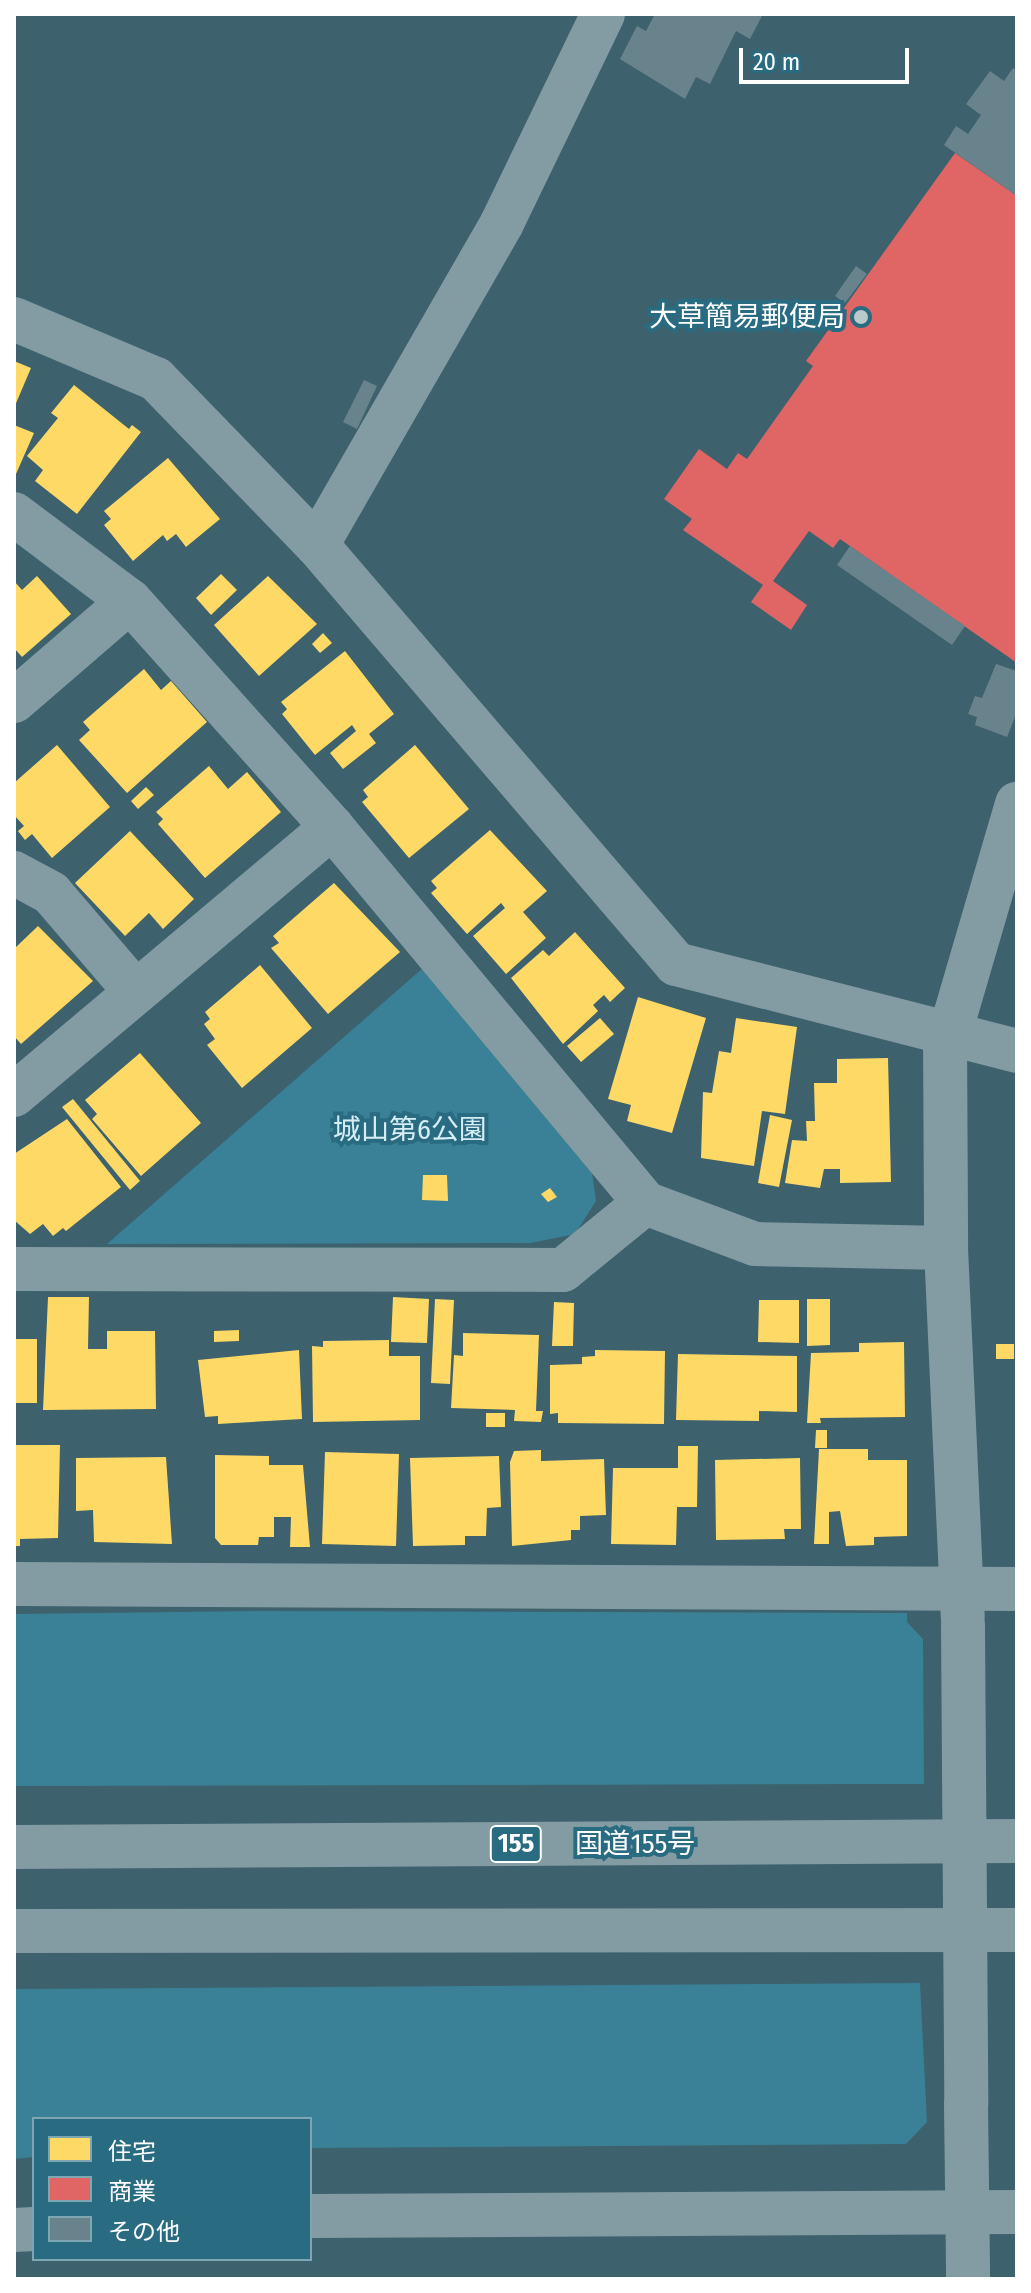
<!DOCTYPE html>
<meta charset="utf-8">
<style>
body{margin:0}
#map{position:relative;width:1031px;height:2293px;overflow:hidden;background:#3d616d;font-family:"Fira Sans Condensed","Noto Sans JP",sans-serif}
div>[style]{position:absolute}
.green>*{inset:0;background:#3a8096}
.homes>*{inset:0;background:#ffd966}
.shops>*{inset:0;background:#e06666}
.building>*{inset:0;background:#68838b}
.minor>*{height:44px;margin:-22px;padding:0 22px;transform-origin:22px;border-radius:22px;background:#839ca3}
.highway>*{height:44px;margin:-22px;padding:0 22px;transform-origin:22px;border-radius:22px;background:#839ba3}
.minor-bridge>*{height:44px;margin:-22px;padding:0 22px;transform-origin:22px;border-radius:22px;background:#839ca3}
.dots>*{width:22px;height:22px;translate:-50% -50%;box-sizing:border-box;border:4px solid #296b81;border-radius:50%}
span{translate:-50% -50%;white-space:nowrap;text-align:center;line-height:1.15;-webkit-text-stroke:8px #296b81;paint-order:stroke}
.shield-label span{padding:2px 6px;background:#296b81;border:2px solid;border-radius:6px;-webkit-text-stroke-width:0}
.shield-label{font-size:26px;color:#fff;font-weight:700}
.poi-label{font-size:28px;color:#fff}
.right{translate:-100% -50%;text-align:right}
.park-label{font-size:28px;color:#d5edf5}
.street-label{font-size:28px;color:#fff}
.frame{position:absolute;inset:0;border:16px solid #fff;pointer-events:none}
.legend{position:absolute;left:32px;top:2117px;width:280px;height:144px;box-sizing:border-box;background:#296b81;border:2px solid #7fa6b3;margin:0;padding:10px 14px;list-style:none;font-size:24px;color:#fff}
.legend li{display:flex;align-items:center;gap:16px;height:40px}
.legend b{width:40px;border:2px solid #7fa6b3}
.scale{position:absolute;left:739px;top:48px;width:170px;height:36px;box-sizing:border-box;border:4px solid #fff;border-top:0;padding-left:10px;font-size:24px;line-height:28px;white-space:nowrap;color:#fff;-webkit-text-stroke:6px #296b81;paint-order:stroke}
</style>
<div id="map">
<div class="green">
<div style="clip-path:polygon(423px 968px,591px 1165px,596px 1201px,575px 1234px,531px 1243px,107px 1244px)"></div>
<div style="clip-path:polygon(264px 1611px,907px 1613px,907px 1622px,923px 1639px,924px 1784px,14px 1786px,14px 1614px)"></div>
<div style="clip-path:polygon(920px 1983px,927px 2122px,906px 2144px,310px 2148px,310px 2119px,34px 2119px,34px 2157px,14px 2159px,14px 1989px)"></div>
</div>
<div class="homes">
<div style="clip-path:polygon(14px 361px,31px 368px,14px 408px)"></div>
<div style="clip-path:polygon(74px 385px,129px 429px,132px 425px,141px 432px,77px 514px,35px 481px,43px 470px,27px 456px,58px 418px,51px 413px)"></div>
<div style="clip-path:polygon(14px 425px,34px 433px,16px 474px,14px 473px)"></div>
<div style="clip-path:polygon(168px 458px,220px 519px,186px 547px,176px 534px,167px 541px,163px 535px,133px 561px,104px 525px,111px 519px,104px 511px)"></div>
<div style="clip-path:polygon(221px 574px,237px 590px,211px 615px,196px 598px)"></div>
<div style="clip-path:polygon(37px 576px,71px 614px,22px 657px,14px 648px,14px 581px,22px 590px)"></div>
<div style="clip-path:polygon(268px 576px,317px 624px,259px 676px,214px 625px)"></div>
<div style="clip-path:polygon(323px 633px,332px 643px,320px 653px,312px 644px)"></div>
<div style="clip-path:polygon(345px 651px,394px 714px,369px 734px,376px 743px,343px 769px,330px 753px,356px 731px,352px 725px,315px 755px,282px 714px,287px 709px,281px 702px)"></div>
<div style="clip-path:polygon(144px 669px,161px 690px,171px 681px,207px 722px,127px 793px,79px 740px,90px 730px,83px 722px)"></div>
<div style="clip-path:polygon(57px 745px,110px 807px,52px 858px,32px 834px,25px 840px,18px 831px,24px 826px,14px 815px,14px 783px)"></div>
<div style="clip-path:polygon(415px 745px,469px 809px,409px 858px,362px 802px,368px 797px,363px 790px)"></div>
<div style="clip-path:polygon(209px 766px,228px 789px,247px 772px,281px 812px,205px 878px,158px 824px,163px 819px,156px 812px)"></div>
<div style="clip-path:polygon(146px 787px,154px 795px,138px 809px,131px 801px)"></div>
<div style="clip-path:polygon(490px 830px,547px 891px,523px 912px,546px 938px,506px 974px,473px 936px,505px 908px,501px 903px,467px 934px,431px 893px,437px 888px,431px 881px)"></div>
<div style="clip-path:polygon(130px 831px,194px 899px,163px 929px,149px 913px,125px 936px,75px 883px)"></div>
<div style="clip-path:polygon(334px 883px,400px 952px,328px 1014px,271px 948px,279px 943px,273px 936px)"></div>
<div style="clip-path:polygon(38px 926px,93px 981px,21px 1044px,14px 1036px,14px 949px)"></div>
<div style="clip-path:polygon(575px 932px,625px 988px,610px 1002px,604px 995px,593px 1005px,598px 1011px,563px 1044px,511px 978px,543px 950px,549px 956px)"></div>
<div style="clip-path:polygon(260px 965px,312px 1028px,242px 1088px,207px 1045px,215px 1039px,204px 1024px,210px 1019px,205px 1012px)"></div>
<div style="clip-path:polygon(638px 997px,706px 1018px,672px 1133px,627px 1121px,631px 1105px,608px 1099px)"></div>
<div style="clip-path:polygon(600px 1018px,614px 1034px,581px 1062px,567px 1046px)"></div>
<div style="clip-path:polygon(736px 1018px,797px 1027px,785px 1114px,762px 1111px,754px 1166px,701px 1158px,703px 1092px,712px 1093px,719px 1051px,731px 1053px)"></div>
<div style="clip-path:polygon(140px 1053px,201px 1123px,141px 1176px,92px 1119px,97px 1114px,85px 1100px)"></div>
<div style="clip-path:polygon(888px 1058px,891px 1182px,840px 1183px,840px 1169px,824px 1169px,820px 1188px,785px 1183px,792px 1140px,807px 1141px,806px 1121px,815px 1121px,814px 1083px,837px 1083px,837px 1059px)"></div>
<div style="clip-path:polygon(73px 1099px,140px 1181px,130px 1190px,62px 1107px)"></div>
<div style="clip-path:polygon(770px 1115px,792px 1120px,779px 1187px,758px 1183px)"></div>
<div style="clip-path:polygon(67px 1119px,121px 1187px,66px 1231px,63px 1228px,53px 1236px,43px 1224px,30px 1234px,14px 1220px,14px 1154px)"></div>
<div style="clip-path:polygon(423px 1175px,447px 1175px,448px 1201px,422px 1200px)"></div>
<div style="clip-path:polygon(550px 1188px,557px 1197px,548px 1202px,541px 1194px)"></div>
<div style="clip-path:polygon(48px 1297px,89px 1297px,88px 1349px,107px 1349px,107px 1331px,155px 1331px,156px 1409px,43px 1410px)"></div>
<div style="clip-path:polygon(393px 1297px,429px 1299px,427px 1343px,391px 1342px)"></div>
<div style="clip-path:polygon(435px 1299px,454px 1300px,450px 1384px,431px 1383px)"></div>
<div style="clip-path:polygon(807px 1299px,830px 1299px,830px 1345px,807px 1346px)"></div>
<div style="clip-path:polygon(759px 1300px,799px 1300px,799px 1343px,758px 1342px)"></div>
<div style="clip-path:polygon(554px 1302px,574px 1303px,573px 1346px,552px 1346px)"></div>
<div style="clip-path:polygon(239px 1330px,239px 1341px,214px 1342px,214px 1331px)"></div>
<div style="clip-path:polygon(463px 1333px,539px 1335px,536px 1411px,543px 1411px,541px 1422px,514px 1421px,515px 1410px,451px 1408px,454px 1355px,463px 1356px)"></div>
<div style="clip-path:polygon(14px 1339px,37px 1339px,37px 1403px,14px 1403px)"></div>
<div style="clip-path:polygon(389px 1340px,389px 1356px,420px 1356px,420px 1420px,313px 1422px,312px 1346px,323px 1347px,323px 1341px)"></div>
<div style="clip-path:polygon(904px 1342px,905px 1417px,820px 1418px,821px 1423px,807px 1423px,811px 1353px,859px 1352px,859px 1343px)"></div>
<div style="clip-path:polygon(996px 1344px,1014px 1344px,1014px 1359px,996px 1359px)"></div>
<div style="clip-path:polygon(299px 1350px,302px 1419px,218px 1424px,218px 1416px,205px 1417px,198px 1360px)"></div>
<div style="clip-path:polygon(595px 1350px,665px 1351px,664px 1424px,558px 1423px,558px 1413px,550px 1414px,550px 1365px,582px 1364px,582px 1357px,595px 1356px)"></div>
<div style="clip-path:polygon(678px 1354px,797px 1356px,797px 1412px,759px 1411px,759px 1421px,676px 1420px)"></div>
<div style="clip-path:polygon(486px 1413px,505px 1413px,505px 1427px,486px 1427px)"></div>
<div style="clip-path:polygon(816px 1430px,827px 1430px,827px 1448px,815px 1448px)"></div>
<div style="clip-path:polygon(14px 1445px,60px 1445px,58px 1538px,20px 1539px,20px 1546px,14px 1546px)"></div>
<div style="clip-path:polygon(678px 1446px,698px 1446px,697px 1507px,677px 1507px,676px 1545px,611px 1544px,613px 1468px,678px 1468px)"></div>
<div style="clip-path:polygon(819px 1449px,868px 1449px,868px 1460px,907px 1460px,907px 1536px,874px 1537px,874px 1545px,846px 1546px,840px 1511px,829px 1512px,829px 1544px,814px 1544px)"></div>
<div style="clip-path:polygon(541px 1450px,541px 1461px,604px 1459px,606px 1515px,580px 1516px,580px 1530px,571px 1530px,571px 1540px,512px 1546px,510px 1462px,514px 1451px)"></div>
<div style="clip-path:polygon(325px 1452px,399px 1454px,396px 1546px,322px 1544px)"></div>
<div style="clip-path:polygon(215px 1455px,269px 1456px,269px 1465px,303px 1465px,310px 1547px,290px 1547px,291px 1517px,274px 1517px,274px 1537px,259px 1537px,258px 1545px,221px 1545px,215px 1538px)"></div>
<div style="clip-path:polygon(499px 1456px,501px 1507px,487px 1508px,486px 1536px,465px 1536px,465px 1545px,413px 1546px,410px 1458px)"></div>
<div style="clip-path:polygon(166px 1457px,172px 1544px,94px 1542px,93px 1510px,76px 1511px,76px 1458px)"></div>
<div style="clip-path:polygon(800px 1458px,801px 1529px,784px 1529px,785px 1539px,716px 1540px,715px 1460px)"></div>
</div>
<div class="shops">
<div style="clip-path:polygon(955px 153px,1017px 196px,1017px 663px,840px 539px,833px 548px,809px 531px,773px 581px,807px 605px,791px 630px,751px 602px,763px 585px,683px 530px,692px 519px,664px 499px,699px 449px,727px 469px,738px 453px,747px 459px,813px 366px,806px 361px)"></div>
</div>
<div class="building">
<div style="clip-path:polygon(655px 14px,763px 14px,750px 39px,736px 31px,710px 84px,696px 77px,685px 99px,620px 59px,637px 26px,646px 31px)"></div>
<div style="clip-path:polygon(1013px 68px,1017px 71px,1017px 196px,944px 145px,956px 126px,968px 134px,981px 115px,966px 104px,990px 71px,1004px 81px)"></div>
<div style="clip-path:polygon(856px 266px,867px 274px,845px 303px,835px 296px)"></div>
<div style="clip-path:polygon(364px 380px,377px 386px,357px 429px,343px 422px)"></div>
<div style="clip-path:polygon(850px 546px,965px 626px,952px 645px,837px 565px)"></div>
<div style="clip-path:polygon(996px 664px,1017px 671px,1017px 712px,1007px 737px,975px 725px,977px 717px,968px 714px,975px 696px,982px 698px)"></div>
</div>
<div class="minor">
<div style="left:14px;top:319px;width:154px;rotate:22.9deg"></div>
<div style="left:156px;top:379px;width:231px;rotate:45.9deg"></div>
<div style="left:317px;top:545px;width:552px;rotate:49.41deg"></div>
<div style="left:676px;top:964px;width:352px;rotate:14.3deg"></div>
<div style="left:14px;top:514px;width:145px;rotate:36.9deg"></div>
<div style="left:130px;top:601px;width:303px;rotate:48.2deg"></div>
<div style="left:332px;top:827px;width:489px;rotate:50.2deg"></div>
<div style="left:645px;top:1203px;width:117px;rotate:20.4deg"></div>
<div style="left:755px;top:1244px;width:191px;rotate:1.2deg"></div>
<div style="left:317px;top:545px;width:371px;rotate:-60.1deg"></div>
<div style="left:502px;top:223px;width:232px;rotate:-64.2deg"></div>
<div style="left:14px;top:701px;width:153px;rotate:-40.8deg"></div>
<div style="left:14px;top:873px;width:42px;rotate:28.4deg"></div>
<div style="left:51px;top:893px;width:130px;rotate:49.4deg"></div>
<div style="left:945px;top:1032px;width:216px;rotate:89.7deg"></div>
<div style="left:946px;top:1248px;width:369px;rotate:87.4deg"></div>
<div style="left:950px;top:1033px;width:239px;rotate:-73.7deg"></div>
<div style="left:14px;top:1095px;width:416px;rotate:-40.1deg"></div>
<div style="left:14px;top:1269px;width:549px;rotate:0.1deg"></div>
<div style="left:563px;top:1270px;width:106px;rotate:-39.3deg"></div>
<div style="left:14px;top:1584px;width:1003px;rotate:0.29deg"></div>
<div style="left:966px;top:2104px;width:175px;rotate:89.3deg"></div>
<div style="left:310px;top:2216px;width:707px;rotate:-0.32deg"></div>
<div style="left:14px;top:2230px;width:20px;rotate:-3deg"></div>
</div>
<div class="highway">
<div style="left:14px;top:1847px;width:1003px;rotate:-0.34deg"></div>
<div style="left:14px;top:1931px;width:1003px;rotate:-0.06deg"></div>
</div>
<div class="minor-bridge">
<div style="left:963px;top:1625px;width:479px;rotate:89.6deg"></div>
</div>
<div class="dots">
<div style="left:861px;top:317px;background:#bbc8cc"></div>
</div>
<div class="shield-label">
<span style="left:516px;top:1844px">155</span>
</div>
<div class="poi-label">
<span class="right" style="left:845px;top:317px">大草簡易郵便局</span>
</div>
<div class="park-label">
<span style="left:410px;top:1130px">城山第6公園</span>
</div>
<div class="street-label">
<span style="left:635px;top:1844px">国道155号</span>
</div>
<div class="frame"></div>
<ul class="legend">
<li><b style="height:22px;background:#ffd966"></b>住宅</li>
<li><b style="height:22px;background:#e06666"></b>商業</li>
<li><b style="height:22px;background:#68838b"></b>その他</li>
</ul>
<div class="scale">20 m</div>
</div>
